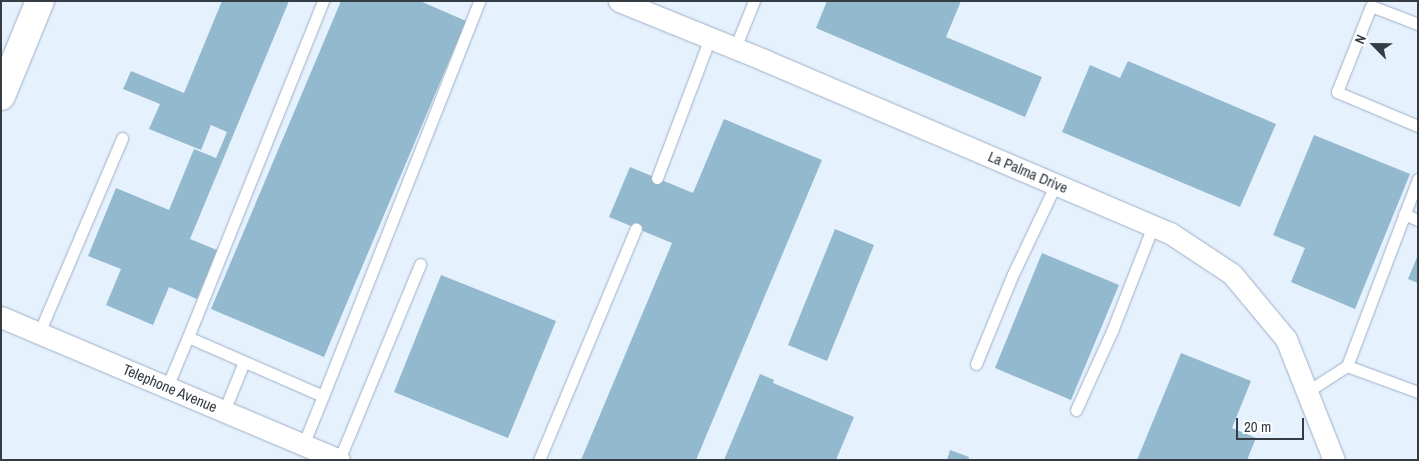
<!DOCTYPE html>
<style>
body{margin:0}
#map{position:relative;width:1419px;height:461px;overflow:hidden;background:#e6f1fe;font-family:"Archivo Narrow",sans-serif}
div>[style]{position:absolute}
.building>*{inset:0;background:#93b9cf}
.roads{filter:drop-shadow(0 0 1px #9eafc3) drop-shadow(0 0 1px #9eafc3)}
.lane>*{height:11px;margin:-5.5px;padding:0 5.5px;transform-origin:5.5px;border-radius:5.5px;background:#fff}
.street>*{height:21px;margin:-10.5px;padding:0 10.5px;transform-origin:10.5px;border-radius:10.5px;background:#fff}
.primary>*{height:28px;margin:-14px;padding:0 14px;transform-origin:14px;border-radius:14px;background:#fff}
span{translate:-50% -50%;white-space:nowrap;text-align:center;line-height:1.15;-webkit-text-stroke:4.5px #fff;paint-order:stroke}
.street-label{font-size:15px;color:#353c44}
.frame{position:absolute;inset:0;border:2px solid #353c44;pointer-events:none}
.north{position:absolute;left:1349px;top:20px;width:50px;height:50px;-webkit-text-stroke:4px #fff;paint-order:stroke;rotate:293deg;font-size:14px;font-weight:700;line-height:20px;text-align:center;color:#353c44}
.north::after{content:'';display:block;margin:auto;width:18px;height:22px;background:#353c44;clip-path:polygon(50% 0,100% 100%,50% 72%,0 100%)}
.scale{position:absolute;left:1236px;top:418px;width:68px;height:22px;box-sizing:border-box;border:2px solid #353c44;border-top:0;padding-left:6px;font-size:15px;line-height:18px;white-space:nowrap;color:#353c44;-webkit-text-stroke:4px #fff;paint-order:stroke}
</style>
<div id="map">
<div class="building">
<div style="clip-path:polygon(222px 1px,289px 1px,190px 239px,217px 250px,197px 299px,169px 287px,153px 325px,106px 305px,121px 269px,88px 256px,116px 188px,169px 210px,194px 149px,216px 158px,227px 132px,211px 125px,201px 150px,149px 129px,160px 104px,123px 89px,131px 71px,184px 93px)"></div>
<div style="clip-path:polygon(341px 1px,420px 1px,466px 21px,324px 357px,211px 309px)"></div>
<div style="clip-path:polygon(827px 1px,961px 1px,946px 37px,1042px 77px,1025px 117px,816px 28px)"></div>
<div style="clip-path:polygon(1128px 61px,1276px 124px,1240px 207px,1062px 132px,1090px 65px,1120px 78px)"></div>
<div style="clip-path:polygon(724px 119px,822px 160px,696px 460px,581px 460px,672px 243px,609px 217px,630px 167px,693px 193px)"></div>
<div style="clip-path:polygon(1314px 135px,1410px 174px,1355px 309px,1291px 282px,1305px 248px,1273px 235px)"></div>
<div style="clip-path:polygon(835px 229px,874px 245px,827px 361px,788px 345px)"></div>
<div style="clip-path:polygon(1042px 253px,1119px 285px,1071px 400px,995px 368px)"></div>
<div style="clip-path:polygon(1418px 255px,1418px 283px,1408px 279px)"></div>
<div style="clip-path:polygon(441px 275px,556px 321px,508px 438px,394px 392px)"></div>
<div style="clip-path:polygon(1181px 353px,1251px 381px,1232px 428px,1256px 438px,1247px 460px,1137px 460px)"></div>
<div style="clip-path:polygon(760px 374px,774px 380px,773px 383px,854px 417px,836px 460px,724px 460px)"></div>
<div style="clip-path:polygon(950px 450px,969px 457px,968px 460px,947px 460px)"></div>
</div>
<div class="roads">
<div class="lane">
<div style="left:1418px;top:24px;width:50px;rotate:-159deg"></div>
<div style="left:1371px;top:6px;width:92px;rotate:111.6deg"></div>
<div style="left:1337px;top:92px;width:88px;rotate:22.8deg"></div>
<div style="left:735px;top:48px;width:51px;rotate:-68deg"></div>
<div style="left:657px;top:178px;width:150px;rotate:-69.3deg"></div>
<div style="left:1404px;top:214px;width:15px;rotate:23deg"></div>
<div style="left:39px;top:333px;width:212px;rotate:-66.9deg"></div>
<div style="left:188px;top:337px;width:362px;rotate:-68.1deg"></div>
<div style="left:976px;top:364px;width:97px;rotate:-67.7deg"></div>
<div style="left:1013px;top:274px;width:100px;rotate:-64.5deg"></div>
<div style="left:1347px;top:366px;width:76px;rotate:20.1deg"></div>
<div style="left:167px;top:387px;width:54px;rotate:-67.2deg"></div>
<div style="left:188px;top:337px;width:147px;rotate:23.6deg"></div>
<div style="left:323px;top:396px;width:53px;rotate:112.2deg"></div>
<div style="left:1308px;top:391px;width:46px;rotate:-32.7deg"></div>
<div style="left:1347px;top:366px;width:200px;rotate:-69.2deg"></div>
<div style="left:323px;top:396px;width:425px;rotate:-68.4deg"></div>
<div style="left:1076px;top:410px;width:87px;rotate:-65.5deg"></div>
<div style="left:1112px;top:331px;width:113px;rotate:-68.7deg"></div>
<div style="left:224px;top:411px;width:53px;rotate:-67.8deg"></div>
<div style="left:339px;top:460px;width:212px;rotate:-67.5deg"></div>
<div style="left:539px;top:460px;width:251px;rotate:-67.3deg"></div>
</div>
<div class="street">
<div style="left:619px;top:1px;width:157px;rotate:22.1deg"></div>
<div style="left:764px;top:60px;width:441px;rotate:23.1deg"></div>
<div style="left:1170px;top:233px;width:74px;rotate:33.5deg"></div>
<div style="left:1232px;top:274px;width:85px;rotate:50.3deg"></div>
<div style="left:1286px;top:339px;width:130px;rotate:68.4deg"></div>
<div style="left:1px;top:317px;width:367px;rotate:22.9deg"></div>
</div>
<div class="primary">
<div style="left:1px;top:96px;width:103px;rotate:-67.7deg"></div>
</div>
</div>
<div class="street-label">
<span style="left:1028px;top:172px;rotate:23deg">La Palma Drive</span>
<span style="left:170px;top:388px;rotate:23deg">Telephone Avenue</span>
</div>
<div class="frame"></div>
<div class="north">N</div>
<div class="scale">20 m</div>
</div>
